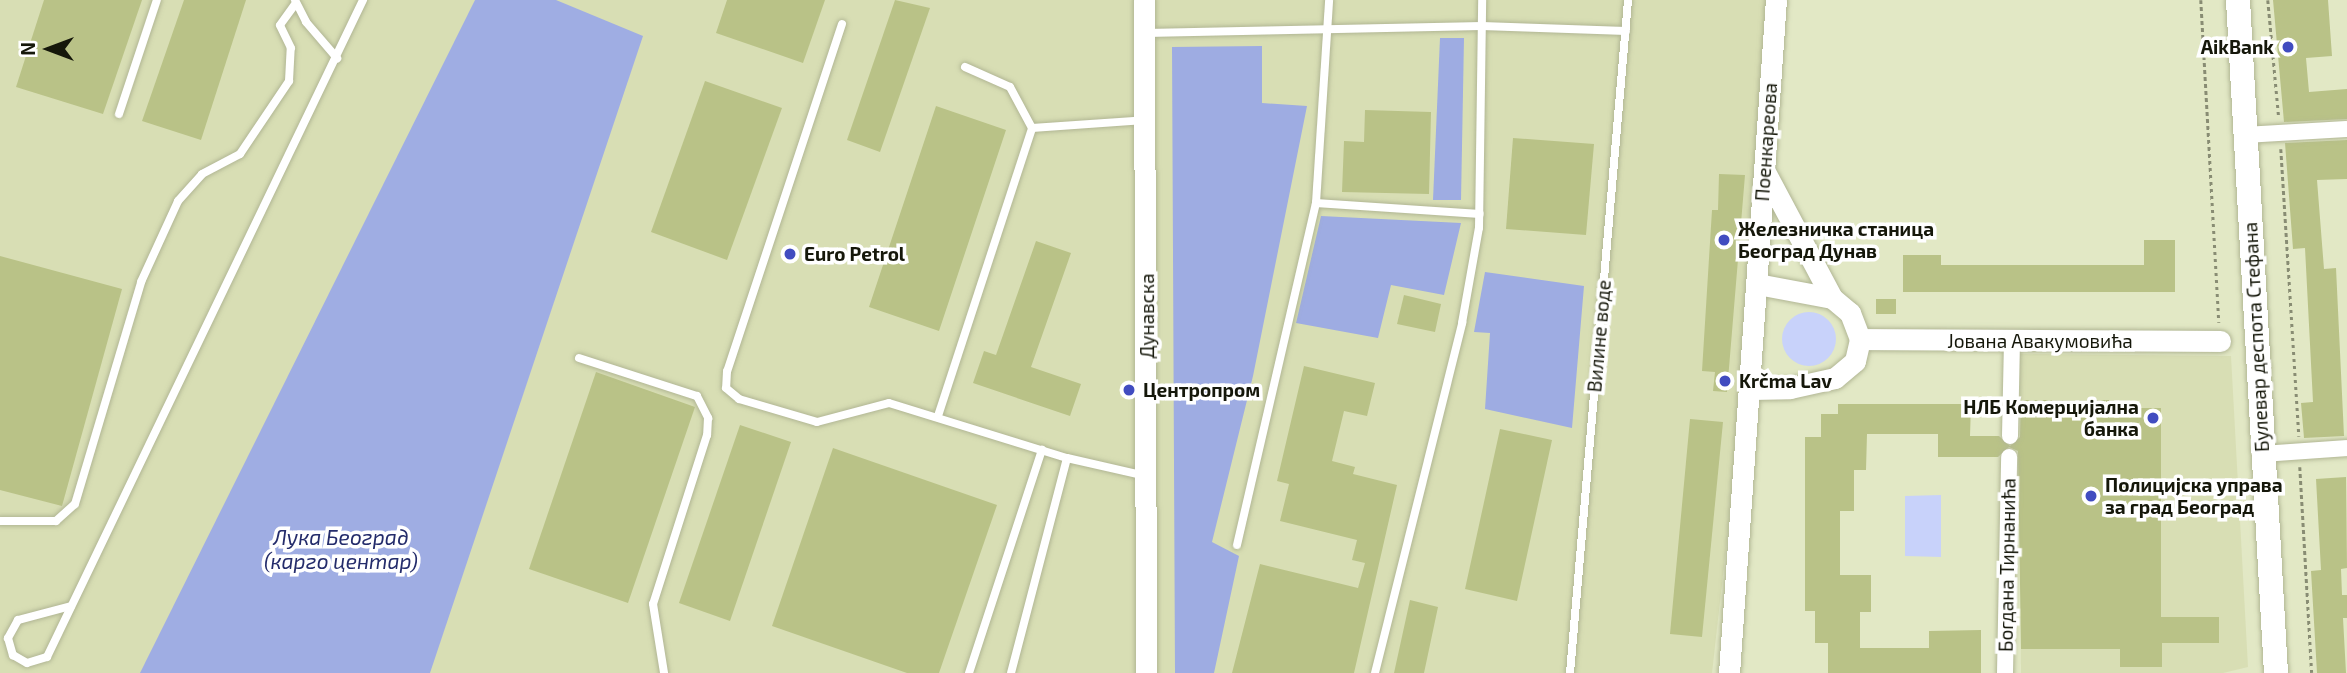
<!DOCTYPE html>
<meta charset="utf-8">
<style>
body{margin:0}
#map{position:relative;width:2347px;height:673px;overflow:hidden;background:#e2e8c5;font-family:"Exo 2",sans-serif}
div>[style]{position:absolute}
.built>*{inset:0;background:#d8deb4}
.green>*{inset:0;background:#c8d2fa}
.round{border-radius:50%}
.forest>*{inset:0;background:#9eace2}
.water>*{inset:0;background:#9fade3}
.building>*{inset:0;background:#b9c287}
.path>*{height:2.5px;margin-top:-1.25px;transform-origin:0;background:repeating-linear-gradient(90deg,#888c73 0 3.5px,transparent 0 7px)}
.roads{filter:drop-shadow(0 0 2px #b1b694) drop-shadow(0 0 2px #b1b694)}
.lane>*{height:8px;margin:-4px;padding:0 4px;transform-origin:4px;border-radius:4px;background:#fff}
.street>*{height:16px;margin:-8px;padding:0 8px;transform-origin:8px;border-radius:8px;background:#fff}
.secondary>*{height:21px;margin:-10.5px;padding:0 10.5px;transform-origin:10.5px;border-radius:10.5px;background:#fff}
.primary>*{height:24px;margin:-12px;padding:0 12px;transform-origin:12px;border-radius:12px;background:#fff}
.dots>*{width:19px;height:19px;translate:-50% -50%;box-sizing:border-box;border:4px solid #fff;border-radius:50%}
span{translate:-50% -50%;white-space:nowrap;text-align:center;line-height:1.15;-webkit-text-stroke:7px #fff;paint-order:stroke}
.poi-label{font-size:19px;color:#15170a;font-weight:700}
.right{translate:-100% -50%;text-align:right}
.left{translate:0 -50%;text-align:left}
.street-label{font-size:19px;color:#15170a}
.water-label{font-size:21px;color:#242c6b;font-style:italic}
.north{position:absolute;left:14px;top:14px;width:70px;height:70px;-webkit-text-stroke:5px #fff;paint-order:stroke;rotate:270deg;font-size:19px;font-weight:700;line-height:28px;text-align:center;color:#15170a}
.north::after{content:'';display:block;margin:auto;width:24px;height:32px;background:#15170a;clip-path:polygon(50% 0,100% 100%,50% 72%,0 100%)}
</style>
<div id="map">
<div class="built">
<div style="clip-path:polygon(0 0,1768px 0,1745px 379px,1712px 673px,0 673px)"></div>
<div style="clip-path:polygon(2020px 354px,2231px 356px,2248px 667px,2223px 673px,2021px 673px)"></div>
</div>
<div class="green">
<div class="round" style="left:1782px;top:312px;width:54px;height:54px"></div>
<div style="clip-path:polygon(1941px 495px,1941px 557px,1905px 556px,1905px 496px)"></div>
</div>
<div class="forest">
<div style="clip-path:polygon(1440px 38px,1464px 38px,1461px 200px,1433px 200px)"></div>
<div style="clip-path:polygon(1262px 46px,1262px 103px,1307px 106px,1253px 376px,1212px 542px,1239px 556px,1214px 673px,1175px 673px,1172px 47px)"></div>
<div style="clip-path:polygon(1321px 216px,1461px 223px,1444px 295px,1391px 285px,1378px 338px,1296px 323px)"></div>
<div style="clip-path:polygon(1485px 272px,1584px 286px,1572px 428px,1485px 409px,1490px 333px,1474px 332px)"></div>
</div>
<div class="water">
<div style="clip-path:polygon(475px 0,556px 0,643px 36px,430px 673px,140px 673px)"></div>
</div>
<div class="building">
<div style="clip-path:polygon(44px 0,142px 0,103px 114px,16px 87px)"></div>
<div style="clip-path:polygon(184px 0,246px 0,201px 140px,142px 121px)"></div>
<div style="clip-path:polygon(727px 0,825px 0,803px 63px,716px 33px)"></div>
<div style="clip-path:polygon(895px 0,930px 8px,880px 152px,847px 140px)"></div>
<div style="clip-path:polygon(2273px 0,2328px 0,2332px 56px,2306px 58px,2309px 92px,2347px 89px,2347px 119px,2284px 122px)"></div>
<div style="clip-path:polygon(705px 81px,782px 108px,727px 260px,651px 232px)"></div>
<div style="clip-path:polygon(936px 106px,1006px 130px,939px 331px,869px 307px)"></div>
<div style="clip-path:polygon(1365px 110px,1431px 112px,1429px 194px,1342px 192px,1344px 141px,1364px 142px)"></div>
<div style="clip-path:polygon(1513px 138px,1594px 144px,1586px 235px,1506px 229px)"></div>
<div style="clip-path:polygon(2347px 140px,2347px 179px,2317px 180px,2324px 269px,2336px 268px,2344px 436px,2304px 438px,2301px 403px,2313px 402px,2305px 248px,2293px 249px,2285px 143px)"></div>
<div style="clip-path:polygon(1719px 174px,1745px 175px,1727px 392px,1713px 391px,1715px 372px,1702px 371px,1712px 210px,1718px 210px)"></div>
<div style="clip-path:polygon(2144px 240px,2175px 240px,2175px 292px,1903px 292px,1903px 255px,1941px 255px,1941px 265px,2144px 265px)"></div>
<div style="clip-path:polygon(1036px 241px,1071px 253px,1031px 367px,1081px 384px,1070px 416px,973px 383px,984px 351px,996px 355px)"></div>
<div style="clip-path:polygon(0 256px,122px 289px,62px 506px,0 490px)"></div>
<div style="clip-path:polygon(1404px 295px,1441px 304px,1435px 332px,1397px 324px)"></div>
<div style="clip-path:polygon(1876px 299px,1896px 299px,1896px 314px,1876px 314px)"></div>
<div style="clip-path:polygon(1304px 366px,1375px 383px,1367px 416px,1344px 411px,1332px 461px,1355px 467px,1353px 474px,1397px 485px,1354px 673px,1232px 673px,1260px 564px,1358px 588px,1365px 563px,1352px 560px,1357px 540px,1280px 521px,1289px 484px,1277px 481px)"></div>
<div style="clip-path:polygon(596px 372px,695px 407px,628px 603px,529px 569px)"></div>
<div style="clip-path:polygon(2021px 400px,2118px 400px,2118px 408px,2161px 408px,2161px 617px,2219px 617px,2219px 643px,2162px 643px,2162px 667px,2120px 667px,2120px 649px,2021px 649px,2018px 451px,2009px 447px,1998px 457px,1938px 457px,1938px 434px,1867px 434px,1866px 470px,1854px 470px,1854px 511px,1840px 511px,1840px 575px,1871px 575px,1871px 612px,1860px 612px,1860px 648px,1929px 648px,1929px 631px,1981px 630px,1981px 673px,1828px 673px,1828px 643px,1815px 643px,1815px 611px,1805px 611px,1805px 437px,1821px 437px,1821px 414px,1838px 414px,1838px 404px,1971px 404px,1970px 436px,1999px 436px,2010px 446px,2020px 437px)"></div>
<div style="clip-path:polygon(1690px 419px,1723px 422px,1702px 637px,1670px 634px)"></div>
<div style="clip-path:polygon(740px 425px,791px 442px,730px 621px,679px 603px)"></div>
<div style="clip-path:polygon(1500px 429px,1552px 440px,1517px 601px,1465px 589px)"></div>
<div style="clip-path:polygon(833px 448px,997px 505px,939px 673px,907px 673px,772px 626px)"></div>
<div style="clip-path:polygon(2346px 477px,2347px 568px,2341px 569px,2342px 595px,2347px 595px,2347px 618px,2343px 618px,2346px 673px,2317px 673px,2311px 571px,2321px 570px,2316px 479px)"></div>
<div style="clip-path:polygon(1410px 600px,1438px 607px,1424px 673px,1394px 673px)"></div>
</div>
<div class="path">
<div style="left:2201px;top:0;width:323px;rotate:86.8deg"></div>
<div style="left:2268px;top:0;width:119px;rotate:84.7deg"></div>
<div style="left:2281px;top:149px;width:288px;rotate:86.4deg"></div>
<div style="left:2300px;top:467px;width:206px;rotate:86.7deg"></div>
</div>
<div class="roads">
<div class="lane">
<div style="left:295px;top:0;width:25px;rotate:63deg"></div>
<div style="left:306px;top:22px;width:48px;rotate:49.3deg"></div>
<div style="left:842px;top:24px;width:366px;rotate:108.3deg"></div>
<div style="left:727px;top:371px;width:17px;rotate:93deg"></div>
<div style="left:726px;top:388px;width:17px;rotate:40deg"></div>
<div style="left:739px;top:399px;width:81px;rotate:16.4deg"></div>
<div style="left:817px;top:422px;width:74px;rotate:-14.8deg"></div>
<div style="left:889px;top:403px;width:186px;rotate:17.2deg"></div>
<div style="left:1067px;top:458px;width:77px;rotate:12.8deg"></div>
<div style="left:1146px;top:33px;width:336px;rotate:-1.2deg"></div>
<div style="left:1482px;top:26px;width:144px;rotate:2deg"></div>
<div style="left:965px;top:67px;width:49px;rotate:24deg"></div>
<div style="left:1010px;top:87px;width:47px;rotate:61.8deg"></div>
<div style="left:119px;top:114px;width:120px;rotate:-71.6deg"></div>
<div style="left:1032px;top:128px;width:113px;rotate:-4deg"></div>
<div style="left:1316px;top:203px;width:164px;rotate:3.8deg"></div>
<div style="left:579px;top:358px;width:124px;rotate:17.9deg"></div>
<div style="left:697px;top:396px;width:25px;rotate:63deg"></div>
<div style="left:708px;top:418px;width:17px;rotate:93deg"></div>
<div style="left:707px;top:435px;width:177px;rotate:107.7deg"></div>
<div style="left:653px;top:604px;width:70px;rotate:80.9deg"></div>
<div style="left:938px;top:416px;width:303px;rotate:-71.9deg"></div>
<div style="left:0;top:521px;width:56px"></div>
<div style="left:56px;top:521px;width:25px;rotate:-42deg"></div>
<div style="left:75px;top:504px;width:232px;rotate:-73.4deg"></div>
<div style="left:141px;top:282px;width:89px;rotate:-65.4deg"></div>
<div style="left:178px;top:201px;width:36px;rotate:-48deg"></div>
<div style="left:202px;top:174px;width:43px;rotate:-27.8deg"></div>
<div style="left:240px;top:154px;width:88px;rotate:-56.1deg"></div>
<div style="left:289px;top:81px;width:33px;rotate:-87deg"></div>
<div style="left:291px;top:48px;width:25px;rotate:-116deg"></div>
<div style="left:280px;top:25px;width:26px;rotate:-54deg"></div>
<div style="left:1237px;top:545px;width:351px;rotate:-77deg"></div>
<div style="left:1316px;top:203px;width:203px;rotate:-86.3deg"></div>
<div style="left:71px;top:606px;width:55px;rotate:165.2deg"></div>
<div style="left:18px;top:620px;width:21px;rotate:119deg"></div>
<div style="left:8px;top:638px;width:18px;rotate:74deg"></div>
<div style="left:13px;top:655px;width:16px;rotate:30deg"></div>
<div style="left:27px;top:663px;width:21px;rotate:-17deg"></div>
<div style="left:47px;top:657px;width:729px;rotate:-64.31deg"></div>
<div style="left:969px;top:673px;width:235px;rotate:-71.9deg"></div>
<div style="left:1011px;top:673px;width:222px;rotate:-75.4deg"></div>
<div style="left:1375px;top:673px;width:361px;rotate:-76deg"></div>
<div style="left:1462px;top:323px;width:97px;rotate:-79.9deg"></div>
<div style="left:1479px;top:228px;width:228px;rotate:-89.2deg"></div>
<div style="left:1570px;top:673px;width:675px;rotate:-85.07deg"></div>
</div>
<div class="street">
<div style="left:2244px;top:135px;width:103px;rotate:-3.3deg"></div>
<div style="left:2010px;top:436px;width:95px;rotate:-88.8deg"></div>
<div style="left:2263px;top:454px;width:84px;rotate:-4.1deg"></div>
<div style="left:2005px;top:673px;width:216px;rotate:-88.9deg"></div>
</div>
<div class="secondary">
<div style="left:1144px;top:0;width:673px;rotate:89.83deg"></div>
<div style="left:1764px;top:170px;width:145px;rotate:62deg"></div>
<div style="left:1860px;top:339px;width:360px;rotate:0.3deg"></div>
<div style="left:1751px;top:389px;width:39px;rotate:-1deg"></div>
<div style="left:1790px;top:388px;width:46px;rotate:-12.5deg"></div>
<div style="left:1835px;top:378px;width:26px;rotate:-40deg"></div>
<div style="left:1855px;top:361px;width:23px;rotate:-77deg"></div>
<div style="left:1860px;top:339px;width:28px;rotate:-111deg"></div>
<div style="left:1850px;top:313px;width:23px;rotate:-140deg"></div>
<div style="left:1832px;top:298px;width:76px;rotate:-169.4deg"></div>
<div style="left:1729px;top:673px;width:675px;rotate:-86.01deg"></div>
</div>
<div class="primary">
<div style="left:2238px;top:0;width:674px;rotate:86.77deg"></div>
</div>
</div>
<div class="dots">
<div style="left:2288px;top:47px;background:#414cc0"></div>
<div style="left:1724px;top:240px;background:#414cc0"></div>
<div style="left:790px;top:254px;background:#414cc0"></div>
<div style="left:1725px;top:381px;background:#414cc0"></div>
<div style="left:1129px;top:390px;background:#414cc0"></div>
<div style="left:2153px;top:418px;background:#414cc0"></div>
<div style="left:2091px;top:496px;background:#414cc0"></div>
</div>
<div class="poi-label">
<span class="right" style="left:2274px;top:47px">AikBank</span>
<span class="left" style="left:1738px;top:240px">Железничка станица<br>Београд Дунав</span>
<span class="left" style="left:804px;top:254px">Euro Petrol</span>
<span class="left" style="left:1739px;top:381px">Krčma Lav</span>
<span class="left" style="left:1143px;top:390px">Центропром</span>
<span class="right" style="left:2139px;top:418px">НЛБ Комерцијална<br>банка</span>
<span class="left" style="left:2105px;top:496px">Полицијска управа<br>за град Београд</span>
</div>
<div class="street-label">
<span style="left:1766px;top:142px;rotate:-86deg">Поенкареова</span>
<span style="left:1147px;top:316px;rotate:-90deg">Дунавска</span>
<span style="left:1599px;top:336px;rotate:-85deg">Вилине воде</span>
<span style="left:2256px;top:337px;rotate:-93deg">Булевар деспота Стефана</span>
<span style="left:2040px;top:341px">Јована Авакумовића</span>
<span style="left:2007px;top:565px;rotate:-89deg">Богдана Тирнанића</span>
</div>
<div class="water-label">
<span style="left:341px;top:549px">Лука Београд<br>(карго центар)</span>
</div>
<div class="north">N</div>
</div>
